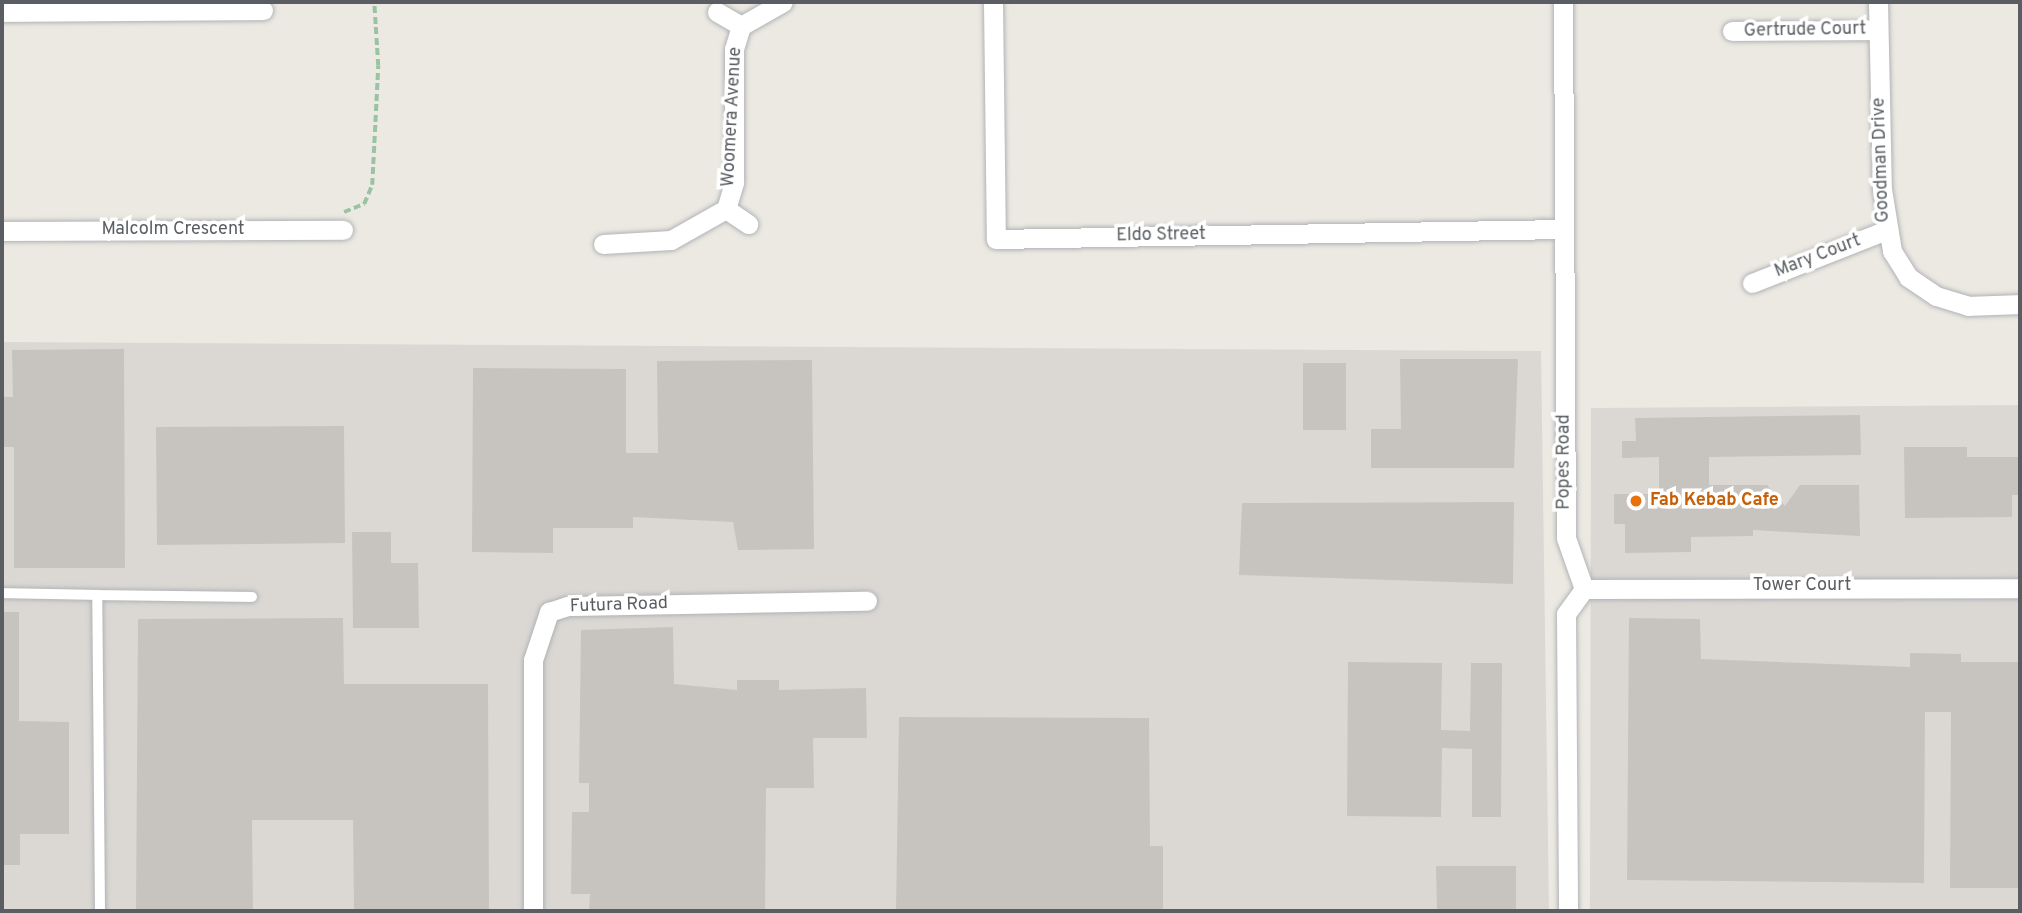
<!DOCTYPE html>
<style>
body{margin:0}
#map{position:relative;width:2022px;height:913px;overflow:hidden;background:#ece9e2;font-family:Overpass,sans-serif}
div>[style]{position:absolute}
.industrial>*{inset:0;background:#dbd8d4}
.building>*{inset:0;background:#c7c4bf}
.path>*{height:3.5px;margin-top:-1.75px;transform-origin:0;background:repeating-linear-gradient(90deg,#9ac3a3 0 7px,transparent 0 10.5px)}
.roads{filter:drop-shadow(0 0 2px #b0b3b6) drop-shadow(0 0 2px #b0b3b6)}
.lane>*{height:10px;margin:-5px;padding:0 5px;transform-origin:5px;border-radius:5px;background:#fff}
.street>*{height:19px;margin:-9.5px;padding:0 9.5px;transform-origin:9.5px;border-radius:9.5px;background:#fff}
.dots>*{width:19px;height:19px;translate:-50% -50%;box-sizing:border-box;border:4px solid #fff;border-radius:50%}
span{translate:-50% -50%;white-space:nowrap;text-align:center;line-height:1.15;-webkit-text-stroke:7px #fff;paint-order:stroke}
.street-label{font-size:18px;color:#5a5e62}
.food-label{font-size:18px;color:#c56008;font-weight:700}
.left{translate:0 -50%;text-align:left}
.frame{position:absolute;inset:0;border:4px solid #5a5e62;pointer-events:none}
</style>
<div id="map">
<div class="industrial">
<div style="clip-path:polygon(2px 342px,1541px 351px,1549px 911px,2px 911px)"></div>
<div style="clip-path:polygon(2020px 405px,2020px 911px,1590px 911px,1591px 408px)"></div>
</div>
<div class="building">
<div style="clip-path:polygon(124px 349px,125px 568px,14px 568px,14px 447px,2px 447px,2px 397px,13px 397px,12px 350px)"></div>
<div style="clip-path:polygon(1400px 359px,1518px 359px,1514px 468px,1371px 468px,1371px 429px,1401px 429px)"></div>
<div style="clip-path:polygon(812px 360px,814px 549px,738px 550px,733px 522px,633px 517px,633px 528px,553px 528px,553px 553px,472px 552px,473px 368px,626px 369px,626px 453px,658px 453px,657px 361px)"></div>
<div style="clip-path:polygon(1303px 363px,1346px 363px,1346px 430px,1303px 430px)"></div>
<div style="clip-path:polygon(1860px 415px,1861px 455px,1709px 457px,1709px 485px,1767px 485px,1785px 506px,1800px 485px,1859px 485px,1860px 536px,1753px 530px,1753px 536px,1691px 537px,1691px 552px,1625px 553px,1625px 524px,1614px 524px,1614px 494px,1659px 494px,1659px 457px,1622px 458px,1622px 441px,1636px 441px,1635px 418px)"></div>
<div style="clip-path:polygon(344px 426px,345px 543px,157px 545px,156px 427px)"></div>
<div style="clip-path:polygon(1904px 447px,1967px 447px,1967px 457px,2020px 457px,2020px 495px,2012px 495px,2012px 517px,1905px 518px)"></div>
<div style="clip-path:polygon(1514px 502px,1513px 584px,1239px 575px,1242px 503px)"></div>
<div style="clip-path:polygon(352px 532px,391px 532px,391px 563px,418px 563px,419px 628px,353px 628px)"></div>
<div style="clip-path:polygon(2px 612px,19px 612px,19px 721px,69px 722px,69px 834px,20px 834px,20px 865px,2px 865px)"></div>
<div style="clip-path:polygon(343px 618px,344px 684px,488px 684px,489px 911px,354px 911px,353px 820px,252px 820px,253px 911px,136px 911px,138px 619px)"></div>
<div style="clip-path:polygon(1629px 618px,1700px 619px,1701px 659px,1910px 667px,1910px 653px,1961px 654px,1961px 662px,2020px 662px,2020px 888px,1950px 888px,1951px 712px,1925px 712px,1924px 883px,1627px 880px)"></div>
<div style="clip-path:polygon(673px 627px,674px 684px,737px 690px,737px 680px,779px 680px,779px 690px,866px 688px,867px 738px,813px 738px,814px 788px,766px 788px,765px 911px,589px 911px,590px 894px,571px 894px,572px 812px,589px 812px,589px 783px,579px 783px,581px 630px)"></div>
<div style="clip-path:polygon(1348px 662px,1442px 663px,1441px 730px,1470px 731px,1471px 663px,1502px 663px,1501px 817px,1472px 817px,1472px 749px,1442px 748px,1441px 817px,1347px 816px)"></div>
<div style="clip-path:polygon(899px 717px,1149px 718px,1150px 846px,1163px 846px,1163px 911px,896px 911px)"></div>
<div style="clip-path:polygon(1436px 866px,1516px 866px,1516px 911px,1437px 911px)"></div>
</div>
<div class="path">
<div style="left:344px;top:212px;width:22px;rotate:-22deg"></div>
<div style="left:364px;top:204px;width:21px;rotate:-67deg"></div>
<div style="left:372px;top:185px;width:119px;rotate:-87.1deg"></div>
<div style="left:378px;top:66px;width:64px;rotate:-93.6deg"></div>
</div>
<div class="roads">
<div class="lane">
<div style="left:2px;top:593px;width:95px;rotate:1.2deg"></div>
<div style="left:100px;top:911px;width:316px;rotate:-90.5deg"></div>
<div style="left:97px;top:595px;width:155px;rotate:0.7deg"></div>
</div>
<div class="street">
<div style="left:993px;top:2px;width:237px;rotate:89.3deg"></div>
<div style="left:996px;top:239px;width:567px;rotate:-1.01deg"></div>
<div style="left:1563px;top:2px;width:536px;rotate:89.68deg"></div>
<div style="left:1566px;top:538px;width:54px;rotate:70.6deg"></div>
<div style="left:1584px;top:589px;width:31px;rotate:126deg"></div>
<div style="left:1566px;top:614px;width:297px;rotate:89.6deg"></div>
<div style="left:1878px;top:2px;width:187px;rotate:88.8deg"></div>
<div style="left:1882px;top:189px;width:63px;rotate:80.8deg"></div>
<div style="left:1892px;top:251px;width:31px;rotate:58deg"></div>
<div style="left:1908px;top:277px;width:34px;rotate:34deg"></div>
<div style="left:1936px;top:296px;width:34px;rotate:17deg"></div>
<div style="left:1968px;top:306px;width:52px;rotate:-2.2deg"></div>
<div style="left:2px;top:12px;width:261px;rotate:-0.4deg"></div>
<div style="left:717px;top:12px;width:28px;rotate:30deg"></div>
<div style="left:1732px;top:31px;width:146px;rotate:-0.4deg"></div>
<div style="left:726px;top:209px;width:27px;rotate:34deg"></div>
<div style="left:2px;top:231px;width:341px;rotate:-0.2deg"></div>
<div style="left:603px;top:244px;width:68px;rotate:-3.4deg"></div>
<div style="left:671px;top:240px;width:63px;rotate:-29.4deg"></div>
<div style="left:726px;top:209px;width:28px;rotate:-73deg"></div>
<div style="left:734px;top:182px;width:133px;rotate:-90deg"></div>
<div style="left:734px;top:49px;width:24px;rotate:-73deg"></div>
<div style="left:741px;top:26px;width:48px;rotate:-29.7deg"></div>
<div style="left:1752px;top:283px;width:142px;rotate:-21.5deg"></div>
<div style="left:1584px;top:589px;width:436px;rotate:-0.1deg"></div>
<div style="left:533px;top:911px;width:251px;rotate:-90deg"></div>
<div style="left:533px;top:660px;width:51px;rotate:-71.6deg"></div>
<div style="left:549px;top:612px;width:19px;rotate:-18deg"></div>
<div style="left:567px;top:606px;width:300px;rotate:-1deg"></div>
</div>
</div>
<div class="dots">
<div style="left:1636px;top:501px;background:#e8710a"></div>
</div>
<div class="street-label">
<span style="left:1805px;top:31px;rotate:-1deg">Gertrude Court</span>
<span style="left:733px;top:117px;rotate:-87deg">Woomera Avenue</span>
<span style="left:1882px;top:160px;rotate:-92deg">Goodman Drive</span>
<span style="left:173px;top:230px">Malcolm Crescent</span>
<span style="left:1161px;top:236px;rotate:-1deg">Eldo Street</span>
<span style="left:1818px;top:257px;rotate:-21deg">Mary Court</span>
<span style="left:1565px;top:462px;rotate:-90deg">Popes Road</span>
<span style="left:1802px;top:586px">Tower Court</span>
<span style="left:619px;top:606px;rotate:-2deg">Futura Road</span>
</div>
<div class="food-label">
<span class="left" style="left:1650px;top:501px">Fab Kebab Cafe</span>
</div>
<div class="frame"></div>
</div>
